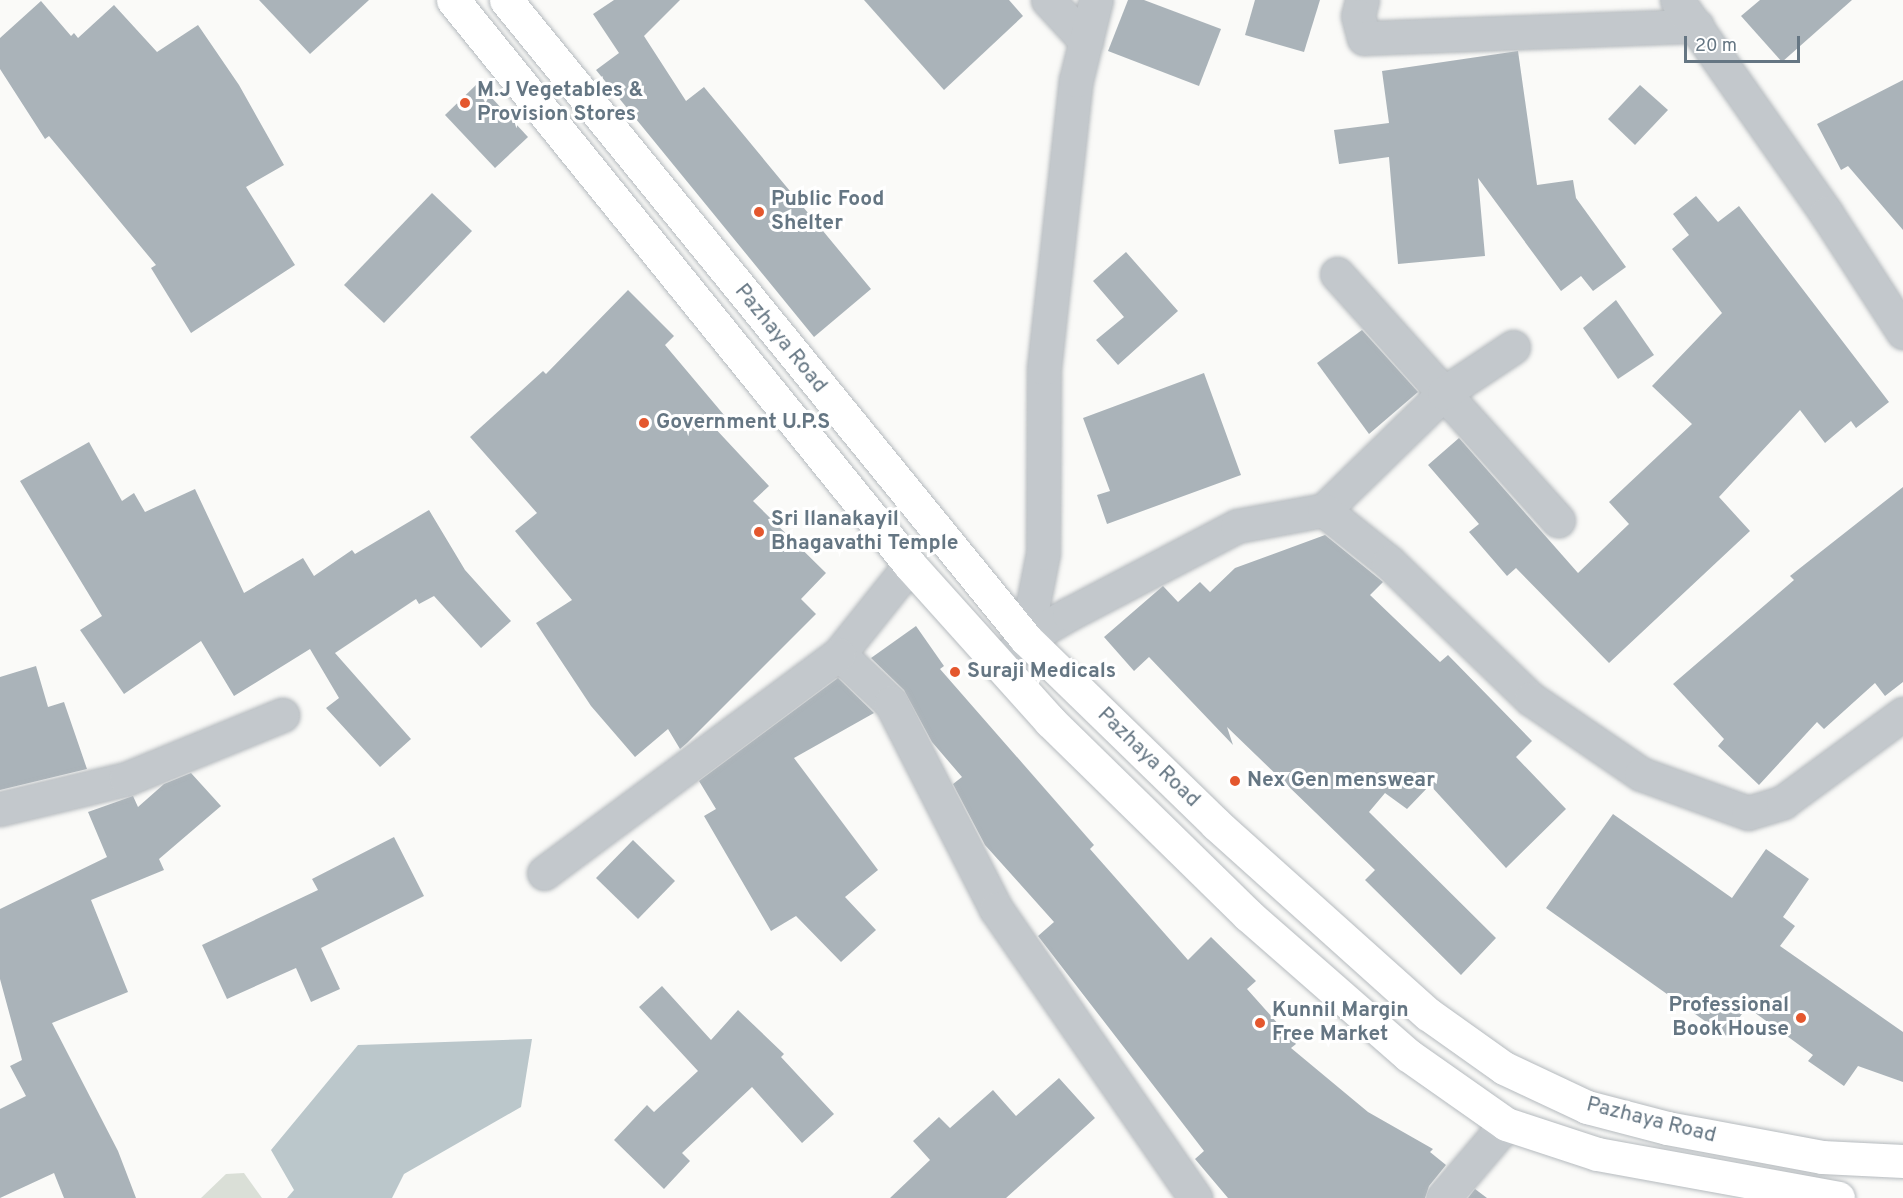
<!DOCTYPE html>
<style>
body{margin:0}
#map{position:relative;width:1903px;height:1198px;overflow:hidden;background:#fafaf8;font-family:Overpass,sans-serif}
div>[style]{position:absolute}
.green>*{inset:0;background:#dadfd7}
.water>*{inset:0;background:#bbc7cb}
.building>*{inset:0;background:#aab3b9}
.roads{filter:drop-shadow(0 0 2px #b5babe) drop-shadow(0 0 2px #b5babe)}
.minor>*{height:33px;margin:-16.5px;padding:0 16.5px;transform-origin:16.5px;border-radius:16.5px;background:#c3c8cc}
.primary>*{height:33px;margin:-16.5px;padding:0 16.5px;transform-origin:16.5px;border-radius:16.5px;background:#fff}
.dots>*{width:16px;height:16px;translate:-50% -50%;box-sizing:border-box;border:3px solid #fff;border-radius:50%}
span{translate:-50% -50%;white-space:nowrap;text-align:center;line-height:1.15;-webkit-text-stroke:6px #fff;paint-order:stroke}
.poi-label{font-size:21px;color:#657683;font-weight:700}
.left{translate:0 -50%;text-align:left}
.right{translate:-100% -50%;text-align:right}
.street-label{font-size:21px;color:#657683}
.scale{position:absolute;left:1684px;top:36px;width:116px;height:27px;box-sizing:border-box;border:3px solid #657683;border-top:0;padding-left:8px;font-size:18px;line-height:21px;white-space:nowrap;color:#657683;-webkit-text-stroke:4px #fff;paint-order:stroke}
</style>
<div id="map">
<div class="green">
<div style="clip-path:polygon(244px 1173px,262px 1198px,201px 1198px,226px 1174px)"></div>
</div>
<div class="water">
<div style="clip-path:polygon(532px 1039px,521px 1107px,404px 1174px,392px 1198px,287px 1198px,294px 1190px,271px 1150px,358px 1045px)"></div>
</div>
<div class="building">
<div style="clip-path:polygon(259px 0,369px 0,310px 54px)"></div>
<div style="clip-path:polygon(614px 0,680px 0,644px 36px,686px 101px,704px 87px,871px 289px,814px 337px,596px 70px,619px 53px,593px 14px)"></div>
<div style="clip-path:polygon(864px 0,1009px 0,1023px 16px,944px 90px)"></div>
<div style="clip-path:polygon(1128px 0,1144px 0,1221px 29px,1199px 86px,1108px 51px)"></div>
<div style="clip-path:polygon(1255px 0,1320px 0,1304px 52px,1245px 35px)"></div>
<div style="clip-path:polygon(1760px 0,1852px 0,1782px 62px,1741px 16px)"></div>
<div style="clip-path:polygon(41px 1px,71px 36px,74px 33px,78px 38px,114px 5px,157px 52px,198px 25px,239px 85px,284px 165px,246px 187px,295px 265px,191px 333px,151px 268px,156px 265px,49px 136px,45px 139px,0 69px,0 38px)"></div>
<div style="clip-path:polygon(1518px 51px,1537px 185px,1573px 180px,1576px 198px,1626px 267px,1593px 291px,1581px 276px,1561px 291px,1478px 178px,1485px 256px,1398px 264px,1389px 157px,1339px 164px,1334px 130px,1389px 123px,1382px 71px)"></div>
<div style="clip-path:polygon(1903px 80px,1903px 230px,1848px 166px,1841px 170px,1817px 124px)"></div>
<div style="clip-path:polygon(478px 83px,528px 137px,495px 168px,445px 115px)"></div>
<div style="clip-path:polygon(1640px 85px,1668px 110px,1635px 145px,1608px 119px)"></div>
<div style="clip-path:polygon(432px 193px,472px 231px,384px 323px,344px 285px)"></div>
<div style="clip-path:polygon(1696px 196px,1718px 222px,1739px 206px,1889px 402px,1856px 428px,1851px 421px,1825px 443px,1800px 410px,1719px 497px,1750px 531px,1609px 663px,1516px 568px,1507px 576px,1469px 532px,1479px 524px,1428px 465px,1459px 438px,1578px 573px,1629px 524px,1609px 502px,1692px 424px,1652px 386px,1722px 313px,1672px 249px,1689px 235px,1673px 214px)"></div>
<div style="clip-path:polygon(1126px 252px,1178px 311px,1118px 365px,1096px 340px,1124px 317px,1093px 281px)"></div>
<div style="clip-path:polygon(628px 290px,674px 336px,665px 345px,724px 415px,712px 425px,769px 486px,753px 501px,826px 573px,801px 599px,816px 614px,687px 743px,680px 749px,668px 729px,635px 757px,591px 706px,536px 623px,572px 600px,515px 531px,537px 513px,470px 437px,543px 371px,546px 374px)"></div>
<div style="clip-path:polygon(1616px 300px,1654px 355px,1618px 379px,1583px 328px)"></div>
<div style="clip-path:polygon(1362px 330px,1418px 392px,1369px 434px,1317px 363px)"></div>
<div style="clip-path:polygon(1204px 373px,1241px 475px,1107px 524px,1097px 495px,1110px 491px,1083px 418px)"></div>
<div style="clip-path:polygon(89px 442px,122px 501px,134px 493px,145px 512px,195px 489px,244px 593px,303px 558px,314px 576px,352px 550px,355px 554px,429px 510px,465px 570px,511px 621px,481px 648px,434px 596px,419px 604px,416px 599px,335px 653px,411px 739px,380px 767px,326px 708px,339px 698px,310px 649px,234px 696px,201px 641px,124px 694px,80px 630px,102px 616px,20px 481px)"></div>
<div style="clip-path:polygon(1903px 487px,1903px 682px,1885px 696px,1875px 683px,1824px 729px,1817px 722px,1759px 785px,1718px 746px,1724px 739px,1673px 684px,1794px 580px,1790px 576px)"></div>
<div style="clip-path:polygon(1325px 535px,1383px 582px,1370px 595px,1440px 662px,1448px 655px,1532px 741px,1516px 757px,1566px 809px,1506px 868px,1430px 785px,1407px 809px,1385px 793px,1369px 812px,1496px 938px,1461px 975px,1365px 880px,1375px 870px,1227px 727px,1233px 745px,1149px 657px,1134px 671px,1104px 637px,1163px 586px,1178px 602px,1200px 582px,1210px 592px,1235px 568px)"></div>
<div style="clip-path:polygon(916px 626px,944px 666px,940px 669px,1094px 845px,1090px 849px,1188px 960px,1211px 937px,1256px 981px,1247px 989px,1296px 1044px,1291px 1048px,1368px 1112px,1433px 1149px,1430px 1152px,1446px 1165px,1429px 1186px,1425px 1198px,1228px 1198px,1195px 1159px,1204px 1151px,1038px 936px,1054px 922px,985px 845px,953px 784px,962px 777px,932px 742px,904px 690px,871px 658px)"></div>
<div style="clip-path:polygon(36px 666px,48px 707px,64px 702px,87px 769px,0 790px,0 677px)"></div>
<div style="clip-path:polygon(838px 678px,874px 713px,794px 758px,878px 870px,845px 897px,876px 930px,841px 962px,796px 916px,771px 931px,704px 816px,716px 809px,699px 781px)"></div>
<div style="clip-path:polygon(191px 773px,221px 806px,159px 859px,164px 870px,91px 900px,128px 992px,52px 1023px,118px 1151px,136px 1198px,64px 1198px,54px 1173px,0 1198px,0 1109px,26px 1096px,10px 1066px,22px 1060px,0 979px,0 909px,107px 857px,88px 812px,133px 796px,138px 807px,164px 784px)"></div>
<div style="clip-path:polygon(1613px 814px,1732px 898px,1766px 849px,1809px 879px,1783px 917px,1795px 926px,1780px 946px,1903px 1032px,1903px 1082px,1858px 1066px,1844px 1086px,1808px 1061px,1813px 1055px,1747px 1007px,1726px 1036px,1546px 908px)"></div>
<div style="clip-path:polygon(394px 837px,424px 896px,321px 948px,340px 989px,311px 1002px,296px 968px,227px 999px,202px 945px,318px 890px,312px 879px)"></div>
<div style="clip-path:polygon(633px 840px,675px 881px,638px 919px,596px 878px)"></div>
<div style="clip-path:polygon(662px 986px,711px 1040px,738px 1010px,784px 1054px,781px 1057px,834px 1114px,802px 1143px,752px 1087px,682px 1153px,690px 1161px,664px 1189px,614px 1140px,647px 1105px,654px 1112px,698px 1071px,639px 1007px)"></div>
<div style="clip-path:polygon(1059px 1078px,1095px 1118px,1006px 1198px,890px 1198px,930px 1160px,913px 1141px,939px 1117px,950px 1128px,993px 1090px,1016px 1116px)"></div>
<div style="clip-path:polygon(1475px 1189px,1487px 1198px,1468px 1198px)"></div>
</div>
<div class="roads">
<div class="minor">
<div style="left:1048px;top:0;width:56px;rotate:47.2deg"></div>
<div style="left:1362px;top:0;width:16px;rotate:104deg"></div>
<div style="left:1358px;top:16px;width:23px;rotate:75deg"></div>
<div style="left:1364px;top:38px;width:333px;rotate:-2.1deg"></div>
<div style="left:1677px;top:0;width:260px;rotate:55deg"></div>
<div style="left:1826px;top:213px;width:142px;rotate:57.1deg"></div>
<div style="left:1337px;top:274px;width:331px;rotate:48.1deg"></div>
<div style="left:1324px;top:510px;width:168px;rotate:-44.3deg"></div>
<div style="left:1444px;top:393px;width:83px;rotate:-33.7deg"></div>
<div style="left:910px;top:565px;width:114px;rotate:128.6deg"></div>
<div style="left:839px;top:654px;width:71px;rotate:43.3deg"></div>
<div style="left:891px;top:703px;width:231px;rotate:63deg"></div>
<div style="left:996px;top:909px;width:351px;rotate:55.4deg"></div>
<div style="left:1026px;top:639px;width:88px;rotate:-78.8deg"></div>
<div style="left:1043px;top:553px;width:185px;rotate:-89.7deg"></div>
<div style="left:1044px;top:368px;width:290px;rotate:-83.7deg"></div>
<div style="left:1076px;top:80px;width:82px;rotate:-76deg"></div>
<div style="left:999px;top:665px;width:37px;rotate:-44deg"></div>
<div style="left:1026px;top:639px;width:50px;rotate:-30.2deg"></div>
<div style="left:1069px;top:614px;width:190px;rotate:-27.6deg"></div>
<div style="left:1237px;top:526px;width:88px;rotate:-10.4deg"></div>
<div style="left:1324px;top:510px;width:83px;rotate:38.7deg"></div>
<div style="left:1389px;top:562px;width:197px;rotate:44deg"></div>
<div style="left:1531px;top:699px;width:133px;rotate:34.3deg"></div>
<div style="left:1641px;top:774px;width:114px;rotate:20deg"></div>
<div style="left:1748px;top:813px;width:37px;rotate:-17deg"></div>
<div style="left:1783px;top:802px;width:149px;rotate:-36.3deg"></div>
<div style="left:0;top:809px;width:130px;rotate:-13.4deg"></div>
<div style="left:126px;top:779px;width:169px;rotate:-22.3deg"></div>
<div style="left:544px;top:873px;width:367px;rotate:-36.6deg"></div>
<div style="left:1443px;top:1198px;width:97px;rotate:-49.6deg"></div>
</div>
<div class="primary">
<div style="left:453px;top:0;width:727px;rotate:51.03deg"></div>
<div style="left:910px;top:565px;width:210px;rotate:48.1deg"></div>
<div style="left:1050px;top:721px;width:277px;rotate:44.4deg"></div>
<div style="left:1248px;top:915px;width:213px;rotate:41.2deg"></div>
<div style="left:1408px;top:1055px;width:120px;rotate:35.1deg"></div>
<div style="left:1506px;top:1124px;width:96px;rotate:18.2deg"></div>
<div style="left:1597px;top:1154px;width:245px;rotate:10.3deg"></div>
<div style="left:506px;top:0;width:824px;rotate:50.86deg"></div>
<div style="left:1026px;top:639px;width:265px;rotate:44.2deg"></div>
<div style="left:1216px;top:824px;width:285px;rotate:41.9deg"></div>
<div style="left:1428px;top:1014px;width:93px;rotate:35.4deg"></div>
<div style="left:1504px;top:1068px;width:92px;rotate:25.2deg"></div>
<div style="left:1587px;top:1107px;width:83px;rotate:14.7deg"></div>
<div style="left:1667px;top:1128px;width:158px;rotate:10.6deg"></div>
<div style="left:1822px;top:1157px;width:81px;rotate:2.8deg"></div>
</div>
</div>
<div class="dots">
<div style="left:465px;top:103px;background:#e4572e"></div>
<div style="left:759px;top:212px;background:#e4572e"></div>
<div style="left:644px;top:423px;background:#e4572e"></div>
<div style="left:759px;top:532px;background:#e4572e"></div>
<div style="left:955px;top:672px;background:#e4572e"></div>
<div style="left:1235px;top:781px;background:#e4572e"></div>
<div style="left:1801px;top:1018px;background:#e4572e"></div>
<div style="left:1260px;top:1023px;background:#e4572e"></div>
</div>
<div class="poi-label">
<span class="left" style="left:477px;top:103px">M.J Vegetables &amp;<br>Provision Stores</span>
<span class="left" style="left:771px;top:212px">Public Food<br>Shelter</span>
<span class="left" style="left:656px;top:423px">Government U.P.S</span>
<span class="left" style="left:771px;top:532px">Sri Ilanakayil<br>Bhagavathi Temple</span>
<span class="left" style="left:967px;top:672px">Suraji Medicals</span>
<span class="left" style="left:1247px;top:781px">Nex Gen menswear</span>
<span class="right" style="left:1789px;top:1018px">Professional<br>Book House</span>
<span class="left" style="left:1272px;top:1023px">Kunnil Margin<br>Free Market</span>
</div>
<div class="street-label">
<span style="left:780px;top:339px;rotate:51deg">Pazhaya Road</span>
<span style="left:1148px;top:758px;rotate:44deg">Pazhaya Road</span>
<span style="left:1651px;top:1121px;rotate:14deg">Pazhaya Road</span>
</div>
<div class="scale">20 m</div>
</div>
